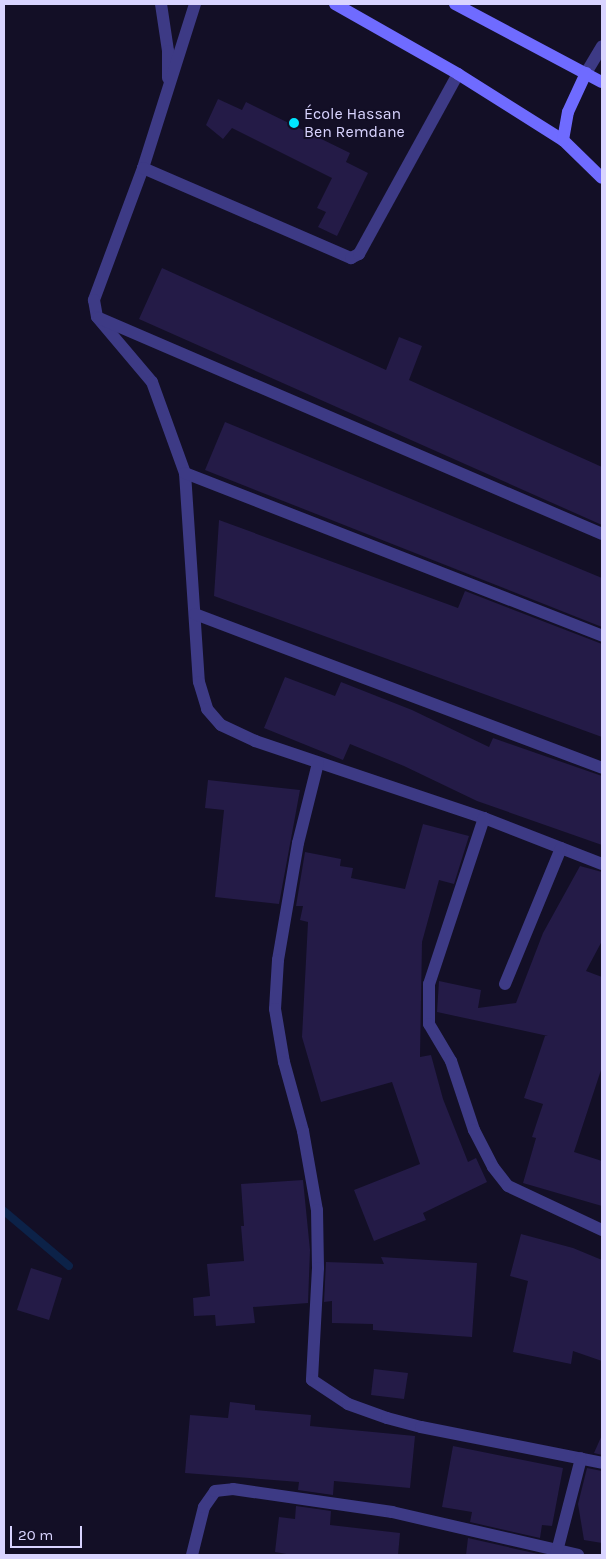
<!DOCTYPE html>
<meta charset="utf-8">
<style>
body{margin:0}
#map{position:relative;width:606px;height:1559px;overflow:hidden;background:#130f26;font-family:Karla,sans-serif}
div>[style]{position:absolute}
.stream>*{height:8px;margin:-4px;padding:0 4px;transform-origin:4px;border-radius:4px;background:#0c2248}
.building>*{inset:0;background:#241b47}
.street>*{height:12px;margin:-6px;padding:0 6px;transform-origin:6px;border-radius:6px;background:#3d3a85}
.secondary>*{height:12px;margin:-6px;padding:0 6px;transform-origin:6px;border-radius:6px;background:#6f6bff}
.dots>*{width:14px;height:14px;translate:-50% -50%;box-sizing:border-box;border:2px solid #130f26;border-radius:50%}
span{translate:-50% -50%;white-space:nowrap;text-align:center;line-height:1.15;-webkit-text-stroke:4px #130f26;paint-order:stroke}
.poi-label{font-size:16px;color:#d9d4ff}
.left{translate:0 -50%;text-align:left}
.frame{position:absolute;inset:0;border:5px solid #d9d4ff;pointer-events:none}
.scale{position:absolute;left:10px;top:1526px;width:72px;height:22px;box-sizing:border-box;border:2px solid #d9d4ff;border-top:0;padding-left:6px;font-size:15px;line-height:18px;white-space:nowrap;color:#d9d4ff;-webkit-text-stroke:4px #130f26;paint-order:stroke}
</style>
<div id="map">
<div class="stream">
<div style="left:4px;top:1211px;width:85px;rotate:40.2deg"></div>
</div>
<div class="building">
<div style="clip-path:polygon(218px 99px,242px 110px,246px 102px,350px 153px,346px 162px,368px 173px,337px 236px,318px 227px,326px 212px,317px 208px,332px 178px,232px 128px,223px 139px,206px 125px)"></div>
<div style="clip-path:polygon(162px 268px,386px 370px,399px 337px,422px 346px,409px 380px,602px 467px,602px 525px,139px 319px)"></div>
<div style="clip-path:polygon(225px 422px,602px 578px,602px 627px,205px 470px)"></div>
<div style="clip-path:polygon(219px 520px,458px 608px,465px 591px,602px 644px,602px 737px,214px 596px)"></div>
<div style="clip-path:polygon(285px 677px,335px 696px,341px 682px,412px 710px,489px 747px,493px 738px,602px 776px,602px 845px,477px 801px,404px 766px,350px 744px,343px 760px,264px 728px)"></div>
<div style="clip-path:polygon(208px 780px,300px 790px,279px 904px,215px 897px,224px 810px,205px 808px)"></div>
<div style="clip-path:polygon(423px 824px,469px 836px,454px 884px,439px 880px,422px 942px,420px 1057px,431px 1055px,443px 1099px,468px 1162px,476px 1158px,487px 1182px,423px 1213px,426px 1220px,374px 1241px,354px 1190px,420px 1164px,392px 1082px,321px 1102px,302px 1037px,308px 922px,300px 920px,303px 906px,296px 906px,305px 852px,341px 859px,340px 866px,353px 868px,351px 878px,405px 889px)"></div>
<div style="clip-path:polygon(580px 866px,602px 872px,602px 941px,586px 971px,602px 977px,602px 1067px,574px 1152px,602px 1161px,602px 1206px,523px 1183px,536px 1138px,532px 1137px,543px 1104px,524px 1098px,545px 1036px,548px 1036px,437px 1012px,439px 981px,481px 990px,478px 1008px,516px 1003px,543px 933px)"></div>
<div style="clip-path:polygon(303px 1180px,310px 1250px,308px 1303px,253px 1307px,255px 1323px,216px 1326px,215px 1315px,194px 1316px,193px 1298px,210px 1296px,207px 1264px,244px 1261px,241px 1226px,244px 1226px,241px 1184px)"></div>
<div style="clip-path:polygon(521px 1234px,573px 1248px,602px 1260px,602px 1361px,573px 1351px,571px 1364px,513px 1352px,528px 1281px,510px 1276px)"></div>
<div style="clip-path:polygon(381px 1257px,477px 1263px,472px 1337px,373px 1330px,373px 1324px,332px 1323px,332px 1301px,324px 1302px,326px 1262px,384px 1264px)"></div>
<div style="clip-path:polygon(31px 1268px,62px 1278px,49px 1320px,17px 1310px)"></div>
<div style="clip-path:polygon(374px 1369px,408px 1373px,404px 1399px,371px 1395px)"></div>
<div style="clip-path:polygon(230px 1402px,255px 1405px,255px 1410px,311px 1415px,310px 1426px,415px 1436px,410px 1488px,334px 1481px,333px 1495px,298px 1490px,299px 1482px,185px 1473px,190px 1415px,228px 1418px)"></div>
<div style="clip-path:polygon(602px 1435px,602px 1455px,594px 1453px)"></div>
<div style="clip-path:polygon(453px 1446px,563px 1468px,552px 1526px,542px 1525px,540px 1538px,470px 1522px,472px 1512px,442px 1507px)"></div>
<div style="clip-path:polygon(587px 1468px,602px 1471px,602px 1543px,584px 1540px,578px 1504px)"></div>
<div style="clip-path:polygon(296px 1506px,331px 1511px,330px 1525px,400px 1533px,398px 1555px,292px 1555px,275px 1552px,279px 1517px,295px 1519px)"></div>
<div style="clip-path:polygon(468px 1538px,538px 1554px,537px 1555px,466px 1555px)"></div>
</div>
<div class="street">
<div style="left:161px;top:4px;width:48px;rotate:81.5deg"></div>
<div style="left:168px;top:51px;width:27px;rotate:90deg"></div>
<div style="left:195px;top:4px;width:172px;rotate:107.6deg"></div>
<div style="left:143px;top:168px;width:141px;rotate:110.4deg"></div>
<div style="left:94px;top:300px;width:17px;rotate:80deg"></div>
<div style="left:97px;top:317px;width:85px;rotate:49.8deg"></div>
<div style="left:152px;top:382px;width:97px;rotate:70.1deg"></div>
<div style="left:185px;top:473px;width:209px;rotate:86.2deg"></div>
<div style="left:199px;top:682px;width:28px;rotate:73deg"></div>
<div style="left:207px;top:709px;width:21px;rotate:49deg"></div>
<div style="left:221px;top:725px;width:38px;rotate:25deg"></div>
<div style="left:255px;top:741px;width:242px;rotate:18.6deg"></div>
<div style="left:484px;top:818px;width:127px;rotate:21.3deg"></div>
<div style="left:586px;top:73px;width:31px;rotate:-59deg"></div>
<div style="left:143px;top:168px;width:227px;rotate:23.4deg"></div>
<div style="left:351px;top:258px;width:9px;rotate:-27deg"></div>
<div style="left:359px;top:254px;width:205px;rotate:-61.2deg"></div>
<div style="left:99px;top:318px;width:547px;rotate:23.24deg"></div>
<div style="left:185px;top:473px;width:448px;rotate:21.3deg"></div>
<div style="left:195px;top:614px;width:435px;rotate:20.7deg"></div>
<div style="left:318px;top:763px;width:82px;rotate:104deg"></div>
<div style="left:298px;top:843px;width:119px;rotate:99.7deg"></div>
<div style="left:278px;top:960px;width:49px;rotate:93.5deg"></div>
<div style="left:275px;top:1009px;width:54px;rotate:80.4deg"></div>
<div style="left:284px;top:1062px;width:72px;rotate:74.6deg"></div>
<div style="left:303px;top:1131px;width:80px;rotate:80deg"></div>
<div style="left:317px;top:1210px;width:58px;rotate:89deg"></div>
<div style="left:318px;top:1268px;width:112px;rotate:93.1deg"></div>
<div style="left:312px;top:1380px;width:43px;rotate:33.7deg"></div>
<div style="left:348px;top:1404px;width:41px;rotate:19.7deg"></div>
<div style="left:387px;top:1418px;width:35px;rotate:15deg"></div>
<div style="left:421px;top:1427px;width:185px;rotate:11.2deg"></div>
<div style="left:484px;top:818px;width:175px;rotate:108.3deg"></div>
<div style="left:429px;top:984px;width:40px;rotate:90deg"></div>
<div style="left:429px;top:1024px;width:43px;rotate:59.3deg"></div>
<div style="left:451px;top:1061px;width:73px;rotate:71.6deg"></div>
<div style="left:474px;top:1130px;width:42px;rotate:62.8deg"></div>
<div style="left:493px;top:1167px;width:24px;rotate:52deg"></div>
<div style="left:508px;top:1186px;width:104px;rotate:25.1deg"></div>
<div style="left:505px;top:984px;width:147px;rotate:-67.6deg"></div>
<div style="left:192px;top:1555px;width:49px;rotate:-76deg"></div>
<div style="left:204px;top:1507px;width:19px;rotate:-55deg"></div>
<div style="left:215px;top:1491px;width:18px;rotate:-6deg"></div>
<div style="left:233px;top:1489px;width:161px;rotate:8.2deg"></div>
<div style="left:392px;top:1512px;width:191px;rotate:13deg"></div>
<div style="left:556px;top:1555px;width:100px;rotate:-75.5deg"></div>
</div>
<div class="secondary">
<div style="left:335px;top:4px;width:142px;rotate:29.6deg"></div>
<div style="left:458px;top:74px;width:124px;rotate:32.2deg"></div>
<div style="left:563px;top:140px;width:54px;rotate:44.3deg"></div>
<div style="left:455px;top:4px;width:166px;rotate:28deg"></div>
<div style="left:563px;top:140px;width:28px;rotate:-80deg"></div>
<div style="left:568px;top:112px;width:43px;rotate:-65.2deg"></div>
</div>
<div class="dots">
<div style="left:294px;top:123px;background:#00e5ff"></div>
</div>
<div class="poi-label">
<span class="left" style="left:304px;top:123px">École Hassan<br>Ben Remdane</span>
</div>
<div class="frame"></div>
<div class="scale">20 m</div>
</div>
